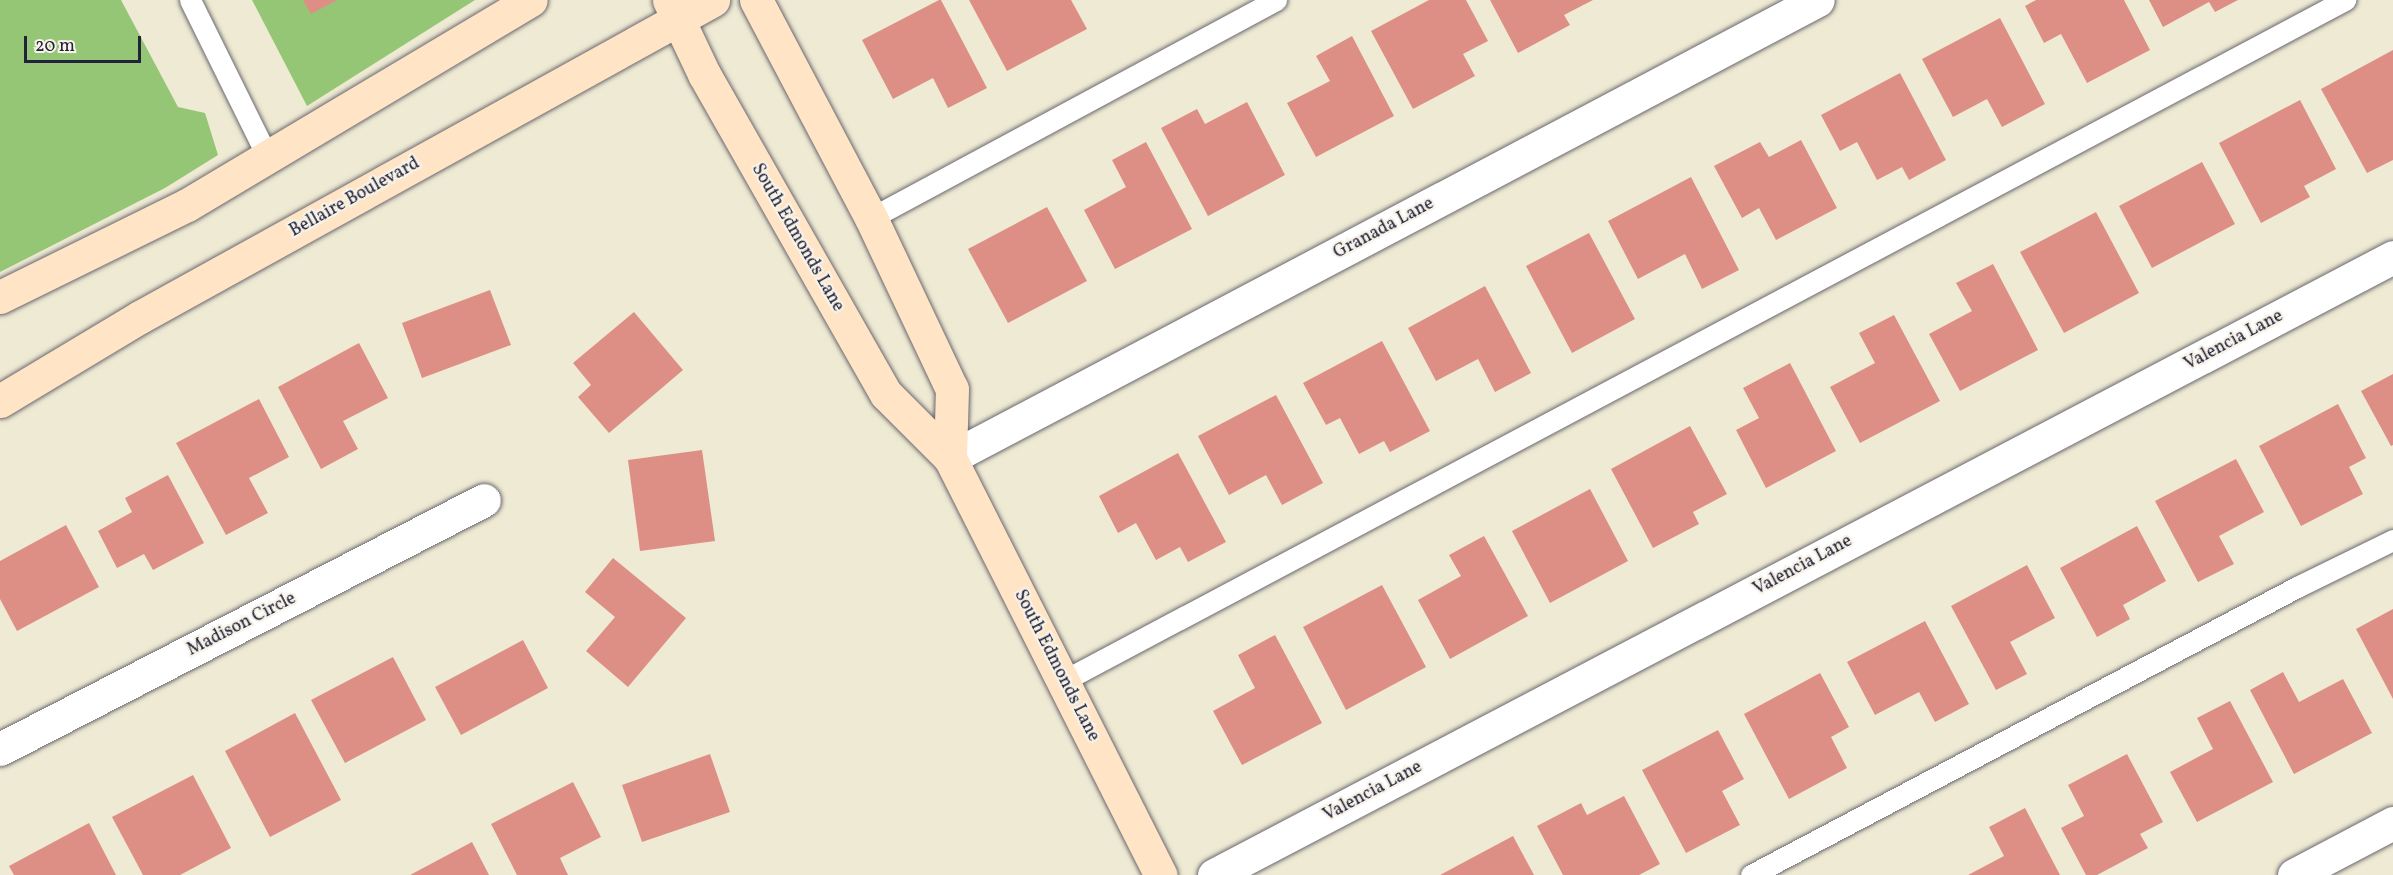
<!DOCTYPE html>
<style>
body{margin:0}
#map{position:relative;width:2393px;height:875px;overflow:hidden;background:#efead3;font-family:Vollkorn,serif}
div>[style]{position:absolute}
.green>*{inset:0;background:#95c675}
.building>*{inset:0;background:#de8f85}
.roads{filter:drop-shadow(0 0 2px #6a6870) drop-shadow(0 0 2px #6a6870)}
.lane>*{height:21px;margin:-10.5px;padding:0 10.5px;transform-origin:10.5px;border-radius:10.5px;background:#fff}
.street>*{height:33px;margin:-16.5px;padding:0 16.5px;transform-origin:16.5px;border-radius:16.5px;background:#fff}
.secondary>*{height:33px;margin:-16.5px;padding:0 16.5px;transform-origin:16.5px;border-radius:16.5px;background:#ffe4c6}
span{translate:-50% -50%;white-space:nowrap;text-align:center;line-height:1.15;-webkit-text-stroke:4.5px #f7f3e8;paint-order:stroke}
.street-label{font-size:18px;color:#22223b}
.scale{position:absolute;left:24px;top:36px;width:117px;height:27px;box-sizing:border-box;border:3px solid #22223b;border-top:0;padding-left:8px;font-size:18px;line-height:21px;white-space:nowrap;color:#22223b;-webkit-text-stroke:4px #f7f3e8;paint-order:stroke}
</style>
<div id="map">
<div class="green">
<div style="clip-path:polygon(0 0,121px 0,178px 107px,205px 113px,218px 155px,165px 188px,0 272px)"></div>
<div style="clip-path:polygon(252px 0,475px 0,307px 106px)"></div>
</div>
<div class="building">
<div style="clip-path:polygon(303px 0,337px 0,311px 14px)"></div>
<div style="clip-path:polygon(939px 0,941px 0,987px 88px,948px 108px,933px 78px,893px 99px,862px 40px)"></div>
<div style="clip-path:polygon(969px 0,1071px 0,1087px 29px,1007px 71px)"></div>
<div style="clip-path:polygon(1429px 0,1466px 0,1488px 41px,1463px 54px,1475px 76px,1413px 109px,1371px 31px)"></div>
<div style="clip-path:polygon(1490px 0,1593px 0,1564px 15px,1570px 25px,1518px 53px)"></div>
<div style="clip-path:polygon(2036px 0,2124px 0,2150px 50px,2087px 83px,2061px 34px,2044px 43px,2025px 6px)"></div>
<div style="clip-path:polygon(2149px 0,2238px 0,2215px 12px,2209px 2px,2163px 27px)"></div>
<div style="clip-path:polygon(2000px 18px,2045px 104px,2002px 127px,1987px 99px,1953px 117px,1922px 59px)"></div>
<div style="clip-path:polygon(1352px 36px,1394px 116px,1316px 157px,1287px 103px,1330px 81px,1316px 56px)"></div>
<div style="clip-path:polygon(2393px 50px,2393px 160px,2367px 173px,2321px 89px)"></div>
<div style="clip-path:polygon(1900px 73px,1946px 160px,1909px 180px,1902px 167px,1877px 180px,1857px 142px,1840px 151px,1821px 115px)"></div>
<div style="clip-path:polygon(2300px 100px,2336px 169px,2304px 186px,2310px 197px,2261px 223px,2219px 143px)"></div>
<div style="clip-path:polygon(1247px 102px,1285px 175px,1208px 216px,1161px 128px,1197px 109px,1205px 124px)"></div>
<div style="clip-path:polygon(1801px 140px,1837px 208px,1776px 240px,1759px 208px,1742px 218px,1714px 166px,1760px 142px,1769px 157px)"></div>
<div style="clip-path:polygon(1146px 142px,1192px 229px,1115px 269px,1084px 210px,1126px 187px,1112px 160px)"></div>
<div style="clip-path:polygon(2202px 162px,2235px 224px,2152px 268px,2119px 206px)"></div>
<div style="clip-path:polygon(1691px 177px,1739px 270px,1702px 289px,1685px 254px,1638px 279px,1608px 221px)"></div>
<div style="clip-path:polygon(1047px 207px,1087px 281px,1008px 323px,968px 249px)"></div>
<div style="clip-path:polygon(2096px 212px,2139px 293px,2064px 333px,2020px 252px)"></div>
<div style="clip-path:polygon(1589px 233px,1635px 319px,1572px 353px,1526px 266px)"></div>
<div style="clip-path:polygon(1993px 264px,2038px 350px,1960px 391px,1929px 334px,1972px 311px,1956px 283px)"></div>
<div style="clip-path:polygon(1485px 286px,1531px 373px,1495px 392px,1478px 359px,1436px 381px,1408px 328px)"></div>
<div style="clip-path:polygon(490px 290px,511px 345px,422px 378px,402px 323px)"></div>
<div style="clip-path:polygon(634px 312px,683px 370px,609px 433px,578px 397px,591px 385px,573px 363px)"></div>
<div style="clip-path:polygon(1894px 315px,1940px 401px,1860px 443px,1830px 387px,1875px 363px,1859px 333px)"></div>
<div style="clip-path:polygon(1382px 341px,1430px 431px,1390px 452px,1384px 441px,1359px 454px,1340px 418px,1326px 425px,1303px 383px)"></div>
<div style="clip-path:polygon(359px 343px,388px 398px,343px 421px,358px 449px,321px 469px,278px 387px)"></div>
<div style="clip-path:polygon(1790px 363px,1836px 451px,1766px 488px,1736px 430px,1759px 418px,1743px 388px)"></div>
<div style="clip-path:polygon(2393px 374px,2393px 445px,2391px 446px,2361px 391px)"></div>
<div style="clip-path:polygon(1276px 395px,1323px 483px,1282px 505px,1266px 475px,1229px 495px,1198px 436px)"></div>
<div style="clip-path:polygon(259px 399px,289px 457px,249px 478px,268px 513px,226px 535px,176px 443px)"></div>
<div style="clip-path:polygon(2338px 404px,2366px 458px,2349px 467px,2363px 494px,2301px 526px,2259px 446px)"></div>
<div style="clip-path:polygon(1690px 426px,1727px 494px,1693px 512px,1699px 524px,1653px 548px,1611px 469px)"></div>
<div style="clip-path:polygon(702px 450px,715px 541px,640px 551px,628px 460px)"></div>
<div style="clip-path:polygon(1178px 453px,1226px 542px,1188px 562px,1180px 547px,1156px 560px,1136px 523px,1118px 533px,1099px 496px)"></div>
<div style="clip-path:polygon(2236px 459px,2264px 512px,2219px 536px,2234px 564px,2198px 582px,2155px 501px)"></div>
<div style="clip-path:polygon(168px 475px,204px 543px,153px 570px,144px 554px,117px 568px,98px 531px,132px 512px,125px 498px)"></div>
<div style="clip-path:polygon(1590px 489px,1628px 561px,1550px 603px,1512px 531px)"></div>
<div style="clip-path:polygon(66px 525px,99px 587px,17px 631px,0 599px,0 561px)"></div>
<div style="clip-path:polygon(2137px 526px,2166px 581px,2123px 605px,2130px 619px,2097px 637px,2060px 568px)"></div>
<div style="clip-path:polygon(1484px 536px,1528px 616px,1450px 659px,1418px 600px,1461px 576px,1449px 555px)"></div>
<div style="clip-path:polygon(613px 558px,686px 618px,628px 687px,586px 651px,615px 617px,585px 592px)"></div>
<div style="clip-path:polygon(2027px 565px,2055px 618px,2010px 642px,2027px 674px,1996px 690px,1951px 606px)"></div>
<div style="clip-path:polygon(1382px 585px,1426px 667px,1346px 710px,1303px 627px)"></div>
<div style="clip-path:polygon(2393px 609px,2393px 699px,2356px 629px)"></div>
<div style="clip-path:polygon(1925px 621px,1969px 704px,1935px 722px,1919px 692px,1875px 715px,1847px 662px)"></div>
<div style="clip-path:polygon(1275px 635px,1322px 723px,1242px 765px,1213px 711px,1255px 688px,1238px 655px)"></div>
<div style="clip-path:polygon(523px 640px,548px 688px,461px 735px,435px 687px)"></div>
<div style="clip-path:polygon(393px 657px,426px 720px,345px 763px,311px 700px)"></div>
<div style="clip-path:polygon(2283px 672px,2299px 702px,2343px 679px,2372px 733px,2294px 774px,2250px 690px)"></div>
<div style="clip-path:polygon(1820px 673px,1849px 727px,1831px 737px,1847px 768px,1789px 799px,1744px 714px)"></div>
<div style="clip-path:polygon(2230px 701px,2273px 782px,2197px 822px,2170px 772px,2213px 749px,2197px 718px)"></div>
<div style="clip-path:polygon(295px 713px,341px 800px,270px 837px,225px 751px)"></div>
<div style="clip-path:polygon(1718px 730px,1744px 779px,1722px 791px,1740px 825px,1686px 853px,1642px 770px)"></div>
<div style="clip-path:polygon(710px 754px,730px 812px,642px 842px,622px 785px)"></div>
<div style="clip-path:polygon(2127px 754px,2163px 822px,2140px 834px,2148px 848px,2097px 875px,2086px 875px,2061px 828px,2084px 816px,2068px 785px)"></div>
<div style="clip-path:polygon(193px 775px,231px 848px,180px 875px,143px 875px,112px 817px)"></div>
<div style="clip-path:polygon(573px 782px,601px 837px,560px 858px,568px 875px,517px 875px,491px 824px)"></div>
<div style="clip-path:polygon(1624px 796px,1660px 864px,1639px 875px,1563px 875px,1537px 826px,1581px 803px,1587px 815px)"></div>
<div style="clip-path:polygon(2025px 808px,2060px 875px,1968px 875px,2004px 856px,1989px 827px)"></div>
<div style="clip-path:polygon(89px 823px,116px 875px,14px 875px,9px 866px)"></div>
<div style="clip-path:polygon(1513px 836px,1534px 875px,1440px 875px)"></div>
<div style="clip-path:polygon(472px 842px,489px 875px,410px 875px)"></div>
</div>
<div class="roads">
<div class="lane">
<div style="left:190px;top:0;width:174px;rotate:63.7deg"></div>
<div style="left:871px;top:218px;width:460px;rotate:-28.3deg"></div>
<div style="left:1063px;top:681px;width:1452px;rotate:-27.98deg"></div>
<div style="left:1751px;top:875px;width:617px;rotate:-27.81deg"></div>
<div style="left:2297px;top:587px;width:107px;rotate:-26.1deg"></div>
</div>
<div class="street">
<div style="left:950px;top:458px;width:981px;rotate:-27.82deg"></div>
<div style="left:0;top:749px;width:544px;rotate:-27.22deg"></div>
<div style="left:1214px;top:875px;width:1331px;rotate:-27.66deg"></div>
<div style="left:2294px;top:875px;width:112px;rotate:-27.7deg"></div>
</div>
<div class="secondary">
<div style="left:669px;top:0;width:82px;rotate:64.7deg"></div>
<div style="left:704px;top:74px;width:368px;rotate:60.4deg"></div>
<div style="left:886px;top:394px;width:91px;rotate:45deg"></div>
<div style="left:950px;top:458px;width:467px;rotate:63.2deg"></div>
<div style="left:756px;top:0;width:246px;rotate:62.2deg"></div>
<div style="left:871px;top:218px;width:189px;rotate:64.7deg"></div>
<div style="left:952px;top:389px;width:69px;rotate:91.7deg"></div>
<div style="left:0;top:297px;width:208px;rotate:-26.2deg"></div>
<div style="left:187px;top:205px;width:400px;rotate:-30.8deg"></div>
<div style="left:0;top:401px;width:163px;rotate:-31deg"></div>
<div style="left:140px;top:317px;width:655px;rotate:-28.95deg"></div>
</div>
</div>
<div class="street-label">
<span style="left:355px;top:198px;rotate:-29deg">Bellaire Boulevard</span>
<span style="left:1384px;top:229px;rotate:-28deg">Granada Lane</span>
<span style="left:797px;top:238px;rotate:60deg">South Edmonds Lane</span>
<span style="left:2234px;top:341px;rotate:-28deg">Valencia Lane</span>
<span style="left:1803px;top:566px;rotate:-28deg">Valencia Lane</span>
<span style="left:242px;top:625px;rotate:-27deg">Madison Circle</span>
<span style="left:1056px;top:666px;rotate:63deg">South Edmonds Lane</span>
<span style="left:1373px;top:792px;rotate:-28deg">Valencia Lane</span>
</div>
<div class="scale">20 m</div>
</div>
